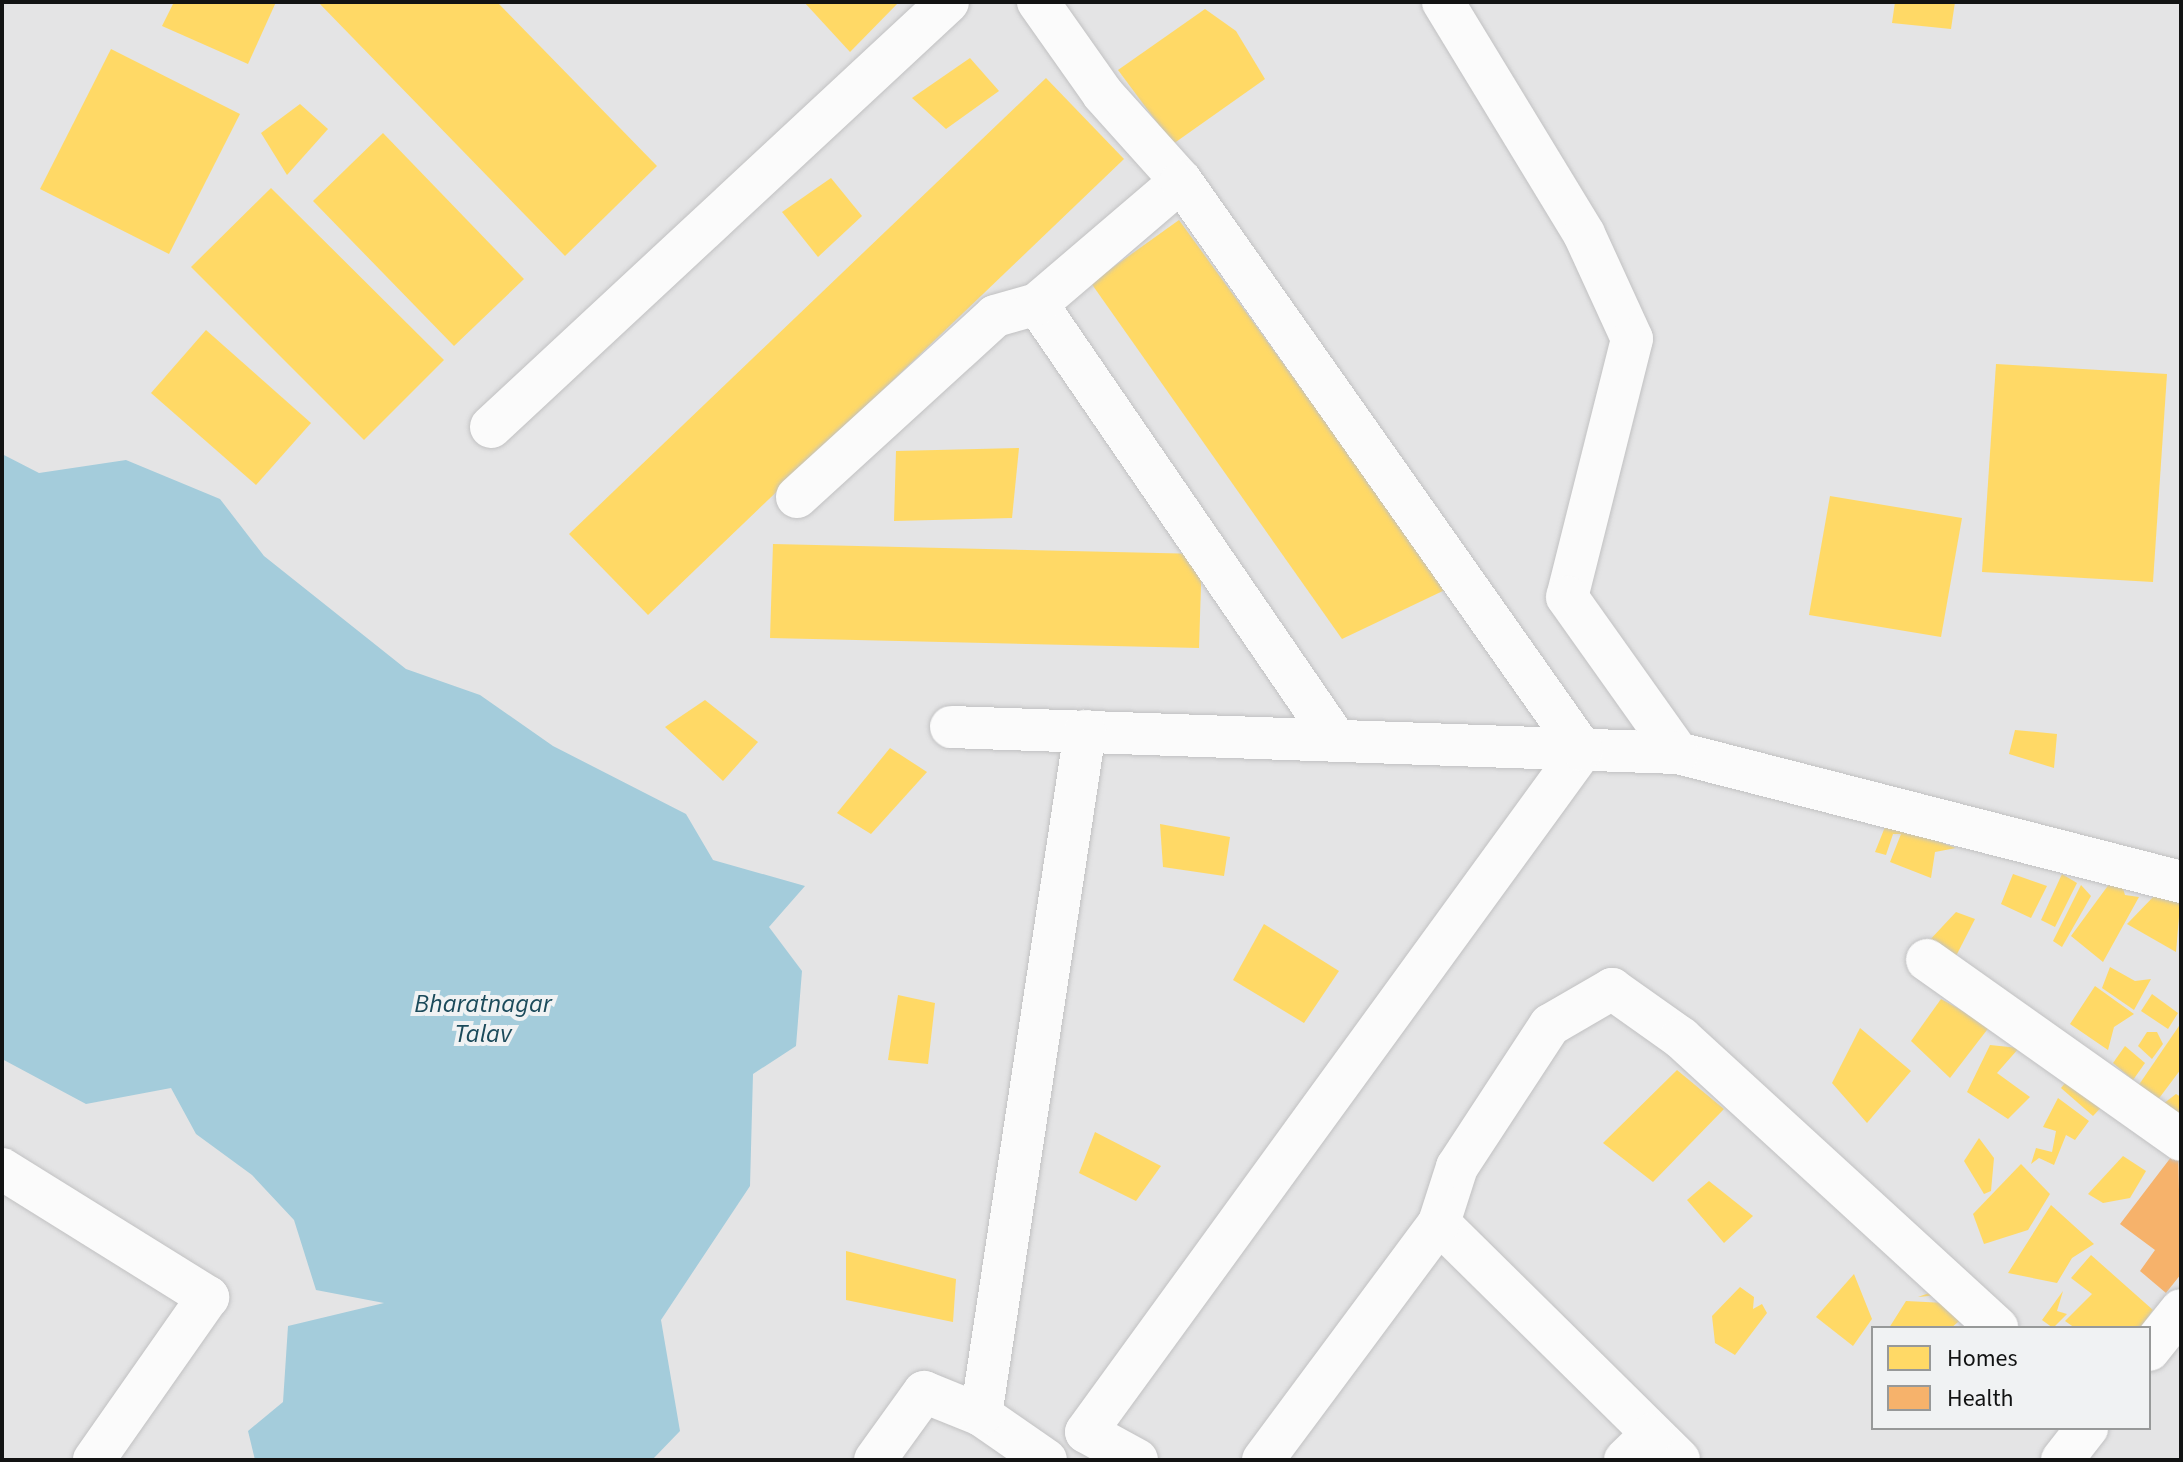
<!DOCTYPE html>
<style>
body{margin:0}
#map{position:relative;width:2183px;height:1462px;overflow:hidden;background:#e4e4e5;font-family:"Source Sans 3",sans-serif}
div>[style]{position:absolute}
.water>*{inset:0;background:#a4ccdb}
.homes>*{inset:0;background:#ffd966}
.health>*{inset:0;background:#f6b26b}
.roads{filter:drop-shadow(0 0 2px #c1c1c2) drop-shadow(0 0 2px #c1c1c2)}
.minor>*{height:42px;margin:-21px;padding:0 21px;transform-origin:21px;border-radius:21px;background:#fbfbfb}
span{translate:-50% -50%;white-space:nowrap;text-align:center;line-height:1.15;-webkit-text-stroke:8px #f0f2f3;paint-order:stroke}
.water-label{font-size:26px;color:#1b4a5a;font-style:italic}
.frame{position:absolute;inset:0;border:4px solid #121313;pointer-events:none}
.legend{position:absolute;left:1871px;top:1326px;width:280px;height:104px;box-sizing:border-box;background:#f0f2f3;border:2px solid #979999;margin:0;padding:10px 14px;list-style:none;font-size:24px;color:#121313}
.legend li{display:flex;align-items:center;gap:16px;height:40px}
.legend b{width:40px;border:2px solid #979999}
</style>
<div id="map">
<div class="water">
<div style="clip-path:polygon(2px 454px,39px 473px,126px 460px,220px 499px,264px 556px,406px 669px,480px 695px,553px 746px,686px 814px,713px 860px,805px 886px,769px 927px,802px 971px,796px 1046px,753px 1074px,750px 1186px,661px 1320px,680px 1431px,652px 1460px,255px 1460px,248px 1431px,283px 1402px,288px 1326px,384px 1303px,316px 1290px,294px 1220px,252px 1175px,196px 1134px,171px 1088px,86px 1104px,2px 1059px)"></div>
</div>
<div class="homes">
<div style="clip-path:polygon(174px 2px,276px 2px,248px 64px,162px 26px)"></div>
<div style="clip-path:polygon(318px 2px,497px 2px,657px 166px,565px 256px)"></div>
<div style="clip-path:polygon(804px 2px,899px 2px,850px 52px)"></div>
<div style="clip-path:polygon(1895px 2px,1955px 2px,1951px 29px,1892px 23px)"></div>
<div style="clip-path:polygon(1205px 9px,1236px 31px,1265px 79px,1173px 144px,1118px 70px)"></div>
<div style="clip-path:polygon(111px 49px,240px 114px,169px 254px,40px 189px)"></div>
<div style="clip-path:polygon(970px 58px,999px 91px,946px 129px,912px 98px)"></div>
<div style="clip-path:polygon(1046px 78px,1124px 159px,648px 615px,569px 534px)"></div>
<div style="clip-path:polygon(300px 104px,328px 129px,287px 175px,261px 133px)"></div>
<div style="clip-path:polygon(383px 133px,524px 279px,454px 346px,313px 201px)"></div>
<div style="clip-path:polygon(831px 178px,862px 216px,818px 257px,782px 212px)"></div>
<div style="clip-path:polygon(271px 188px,444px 360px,364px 440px,191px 267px)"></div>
<div style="clip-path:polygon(1179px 220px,1447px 589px,1342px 639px,1091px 283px)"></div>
<div style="clip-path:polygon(206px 330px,311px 423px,256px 485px,151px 393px)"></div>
<div style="clip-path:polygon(1996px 364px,2167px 374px,2153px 582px,1982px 572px)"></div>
<div style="clip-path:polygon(1019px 448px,1012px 518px,894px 521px,896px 451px)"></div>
<div style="clip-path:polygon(1830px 496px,1962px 518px,1941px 637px,1809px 615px)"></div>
<div style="clip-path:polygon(773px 544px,1202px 554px,1199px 648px,770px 638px)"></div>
<div style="clip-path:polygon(705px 700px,758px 742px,723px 781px,665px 727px)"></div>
<div style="clip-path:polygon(2015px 730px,2057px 734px,2054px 768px,2009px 754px)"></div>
<div style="clip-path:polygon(890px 748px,927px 772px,871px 834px,837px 813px)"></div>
<div style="clip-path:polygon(1887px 822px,1956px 848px,1935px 852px,1931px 878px,1890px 862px,1901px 834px,1893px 834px,1886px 855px,1875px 852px)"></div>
<div style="clip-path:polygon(1160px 824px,1230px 837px,1224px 876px,1163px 867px)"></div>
<div style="clip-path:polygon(2118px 872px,2125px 895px,2139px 897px,2103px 962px,2071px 936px)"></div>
<div style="clip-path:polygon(2013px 874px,2047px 886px,2031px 918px,2001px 904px)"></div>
<div style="clip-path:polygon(2062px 874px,2077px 883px,2055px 927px,2041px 920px)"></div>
<div style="clip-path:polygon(2081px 885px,2091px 896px,2062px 947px,2053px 941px)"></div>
<div style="clip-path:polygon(2181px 893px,2176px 952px,2127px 924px,2156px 894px)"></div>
<div style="clip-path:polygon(1956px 912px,1975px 919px,1956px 956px,1927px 943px)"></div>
<div style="clip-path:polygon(1264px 924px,1339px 971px,1304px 1023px,1233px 980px)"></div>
<div style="clip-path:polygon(2110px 967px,2135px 981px,2151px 979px,2134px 1010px,2102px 988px)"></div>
<div style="clip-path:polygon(2095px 986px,2134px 1014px,2114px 1027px,2108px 1050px,2070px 1024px)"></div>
<div style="clip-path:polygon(2152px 994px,2178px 1013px,2168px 1029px,2141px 1011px)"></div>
<div style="clip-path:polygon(898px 995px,935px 1003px,928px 1064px,888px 1060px)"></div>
<div style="clip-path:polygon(1941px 999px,1990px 1026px,1950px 1078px,1911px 1041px)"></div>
<div style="clip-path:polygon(2181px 1023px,2181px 1069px,2157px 1101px,2136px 1089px)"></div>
<div style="clip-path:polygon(1860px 1028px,1911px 1071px,1867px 1123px,1832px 1083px)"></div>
<div style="clip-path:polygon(2147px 1032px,2157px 1032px,2163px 1044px,2152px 1059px,2138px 1046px)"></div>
<div style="clip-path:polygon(1990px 1045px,2019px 1048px,1997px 1073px,2030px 1097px,2008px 1119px,1967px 1092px)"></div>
<div style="clip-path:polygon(2125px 1046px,2145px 1063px,2133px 1080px,2113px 1063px)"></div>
<div style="clip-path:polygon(1677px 1070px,1724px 1109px,1653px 1182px,1603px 1143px)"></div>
<div style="clip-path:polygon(2071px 1076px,2109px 1099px,2093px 1116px,2061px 1088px)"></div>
<div style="clip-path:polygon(2176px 1094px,2181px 1097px,2181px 1122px,2163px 1104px)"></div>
<div style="clip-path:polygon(2058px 1098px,2089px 1121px,2075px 1140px,2066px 1135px,2054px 1165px,2039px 1158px,2031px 1164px,2036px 1148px,2052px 1152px,2056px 1131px,2043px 1127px)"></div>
<div style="clip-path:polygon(1095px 1132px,1161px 1166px,1136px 1201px,1079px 1173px)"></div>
<div style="clip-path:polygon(1979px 1138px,1994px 1158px,1991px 1191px,1984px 1194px,1964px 1161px)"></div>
<div style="clip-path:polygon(2123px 1156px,2146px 1171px,2130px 1198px,2103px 1203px,2088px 1194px)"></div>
<div style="clip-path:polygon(2021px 1164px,2050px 1194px,2028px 1230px,1984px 1244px,1973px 1214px)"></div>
<div style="clip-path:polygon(1709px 1181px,1753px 1216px,1724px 1243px,1687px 1200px)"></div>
<div style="clip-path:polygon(2051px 1205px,2094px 1244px,2072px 1258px,2057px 1283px,2008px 1273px)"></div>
<div style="clip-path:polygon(846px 1251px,956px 1279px,953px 1322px,846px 1300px)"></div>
<div style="clip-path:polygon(2091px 1255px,2153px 1310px,2140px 1328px,2075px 1328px,2065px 1321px,2092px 1294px,2071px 1278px)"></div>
<div style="clip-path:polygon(1854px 1274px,1872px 1319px,1853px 1346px,1816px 1317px)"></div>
<div style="clip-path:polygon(1740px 1287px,1754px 1297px,1753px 1309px,1762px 1304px,1767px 1313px,1735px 1355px,1715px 1343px,1712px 1316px)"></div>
<div style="clip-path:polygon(1940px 1289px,1965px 1316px,1951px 1328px,1889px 1328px,1906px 1301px,1945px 1303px,1939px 1295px,1918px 1297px)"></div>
<div style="clip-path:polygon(2063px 1291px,2057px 1311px,2067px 1314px,2053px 1328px,2042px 1320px)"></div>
</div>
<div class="health">
<div style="clip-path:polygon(2178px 1148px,2181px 1274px,2166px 1293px,2140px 1271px,2155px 1250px,2120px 1224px)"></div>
</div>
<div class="roads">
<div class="minor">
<div style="left:1443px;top:2px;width:271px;rotate:58.7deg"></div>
<div style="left:1584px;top:234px;width:115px;rotate:65.4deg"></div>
<div style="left:1632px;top:339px;width:266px;rotate:104.1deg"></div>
<div style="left:1567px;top:597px;width:191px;rotate:54.6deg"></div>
<div style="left:1678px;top:753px;width:519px;rotate:14.38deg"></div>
<div style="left:1037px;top:304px;width:529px;rotate:55.56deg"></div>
<div style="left:491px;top:427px;width:624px;rotate:-42.92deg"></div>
<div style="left:797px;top:497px;width:268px;rotate:-42.4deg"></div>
<div style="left:995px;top:316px;width:44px;rotate:-15.9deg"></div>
<div style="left:1037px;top:304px;width:189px;rotate:-40.5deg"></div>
<div style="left:1181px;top:181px;width:117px;rotate:-131.9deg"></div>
<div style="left:1103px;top:94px;width:113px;rotate:-125.2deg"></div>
<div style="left:951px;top:727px;width:727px;rotate:2.05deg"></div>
<div style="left:1927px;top:960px;width:311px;rotate:35.3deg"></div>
<div style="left:2px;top:1169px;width:243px;rotate:31.9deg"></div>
<div style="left:208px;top:1297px;width:199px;rotate:125deg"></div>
<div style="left:1439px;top:1223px;width:337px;rotate:44.6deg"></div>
<div style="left:2149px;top:1350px;width:51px;rotate:-51.3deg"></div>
<div style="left:981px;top:1415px;width:79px;rotate:34.7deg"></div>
<div style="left:875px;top:1460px;width:84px;rotate:-54.2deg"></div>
<div style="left:924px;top:1392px;width:61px;rotate:22deg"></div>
<div style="left:981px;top:1415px;width:692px;rotate:-81.35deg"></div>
<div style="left:1137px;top:1460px;width:58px;rotate:-151.2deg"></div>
<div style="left:1086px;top:1432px;width:843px;rotate:-53.97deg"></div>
<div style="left:1582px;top:750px;width:696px;rotate:-125.17deg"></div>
<div style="left:1263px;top:1460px;width:295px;rotate:-53.4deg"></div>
<div style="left:1439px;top:1223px;width:59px;rotate:-72.2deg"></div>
<div style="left:1457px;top:1167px;width:170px;rotate:-56.8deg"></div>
<div style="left:1550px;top:1025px;width:72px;rotate:-30.1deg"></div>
<div style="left:1612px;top:989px;width:85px;rotate:35.4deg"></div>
<div style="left:1681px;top:1038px;width:429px;rotate:42.5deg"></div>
<div style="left:1625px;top:1460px;width:37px;rotate:-44deg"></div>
<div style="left:2062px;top:1460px;width:41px;rotate:-52deg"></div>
</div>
</div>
<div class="water-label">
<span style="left:483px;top:1019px">Bharatnagar<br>Talav</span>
</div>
<div class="frame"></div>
<ul class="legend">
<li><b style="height:22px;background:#ffd966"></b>Homes</li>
<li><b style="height:22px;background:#f6b26b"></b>Health</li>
</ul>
</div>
